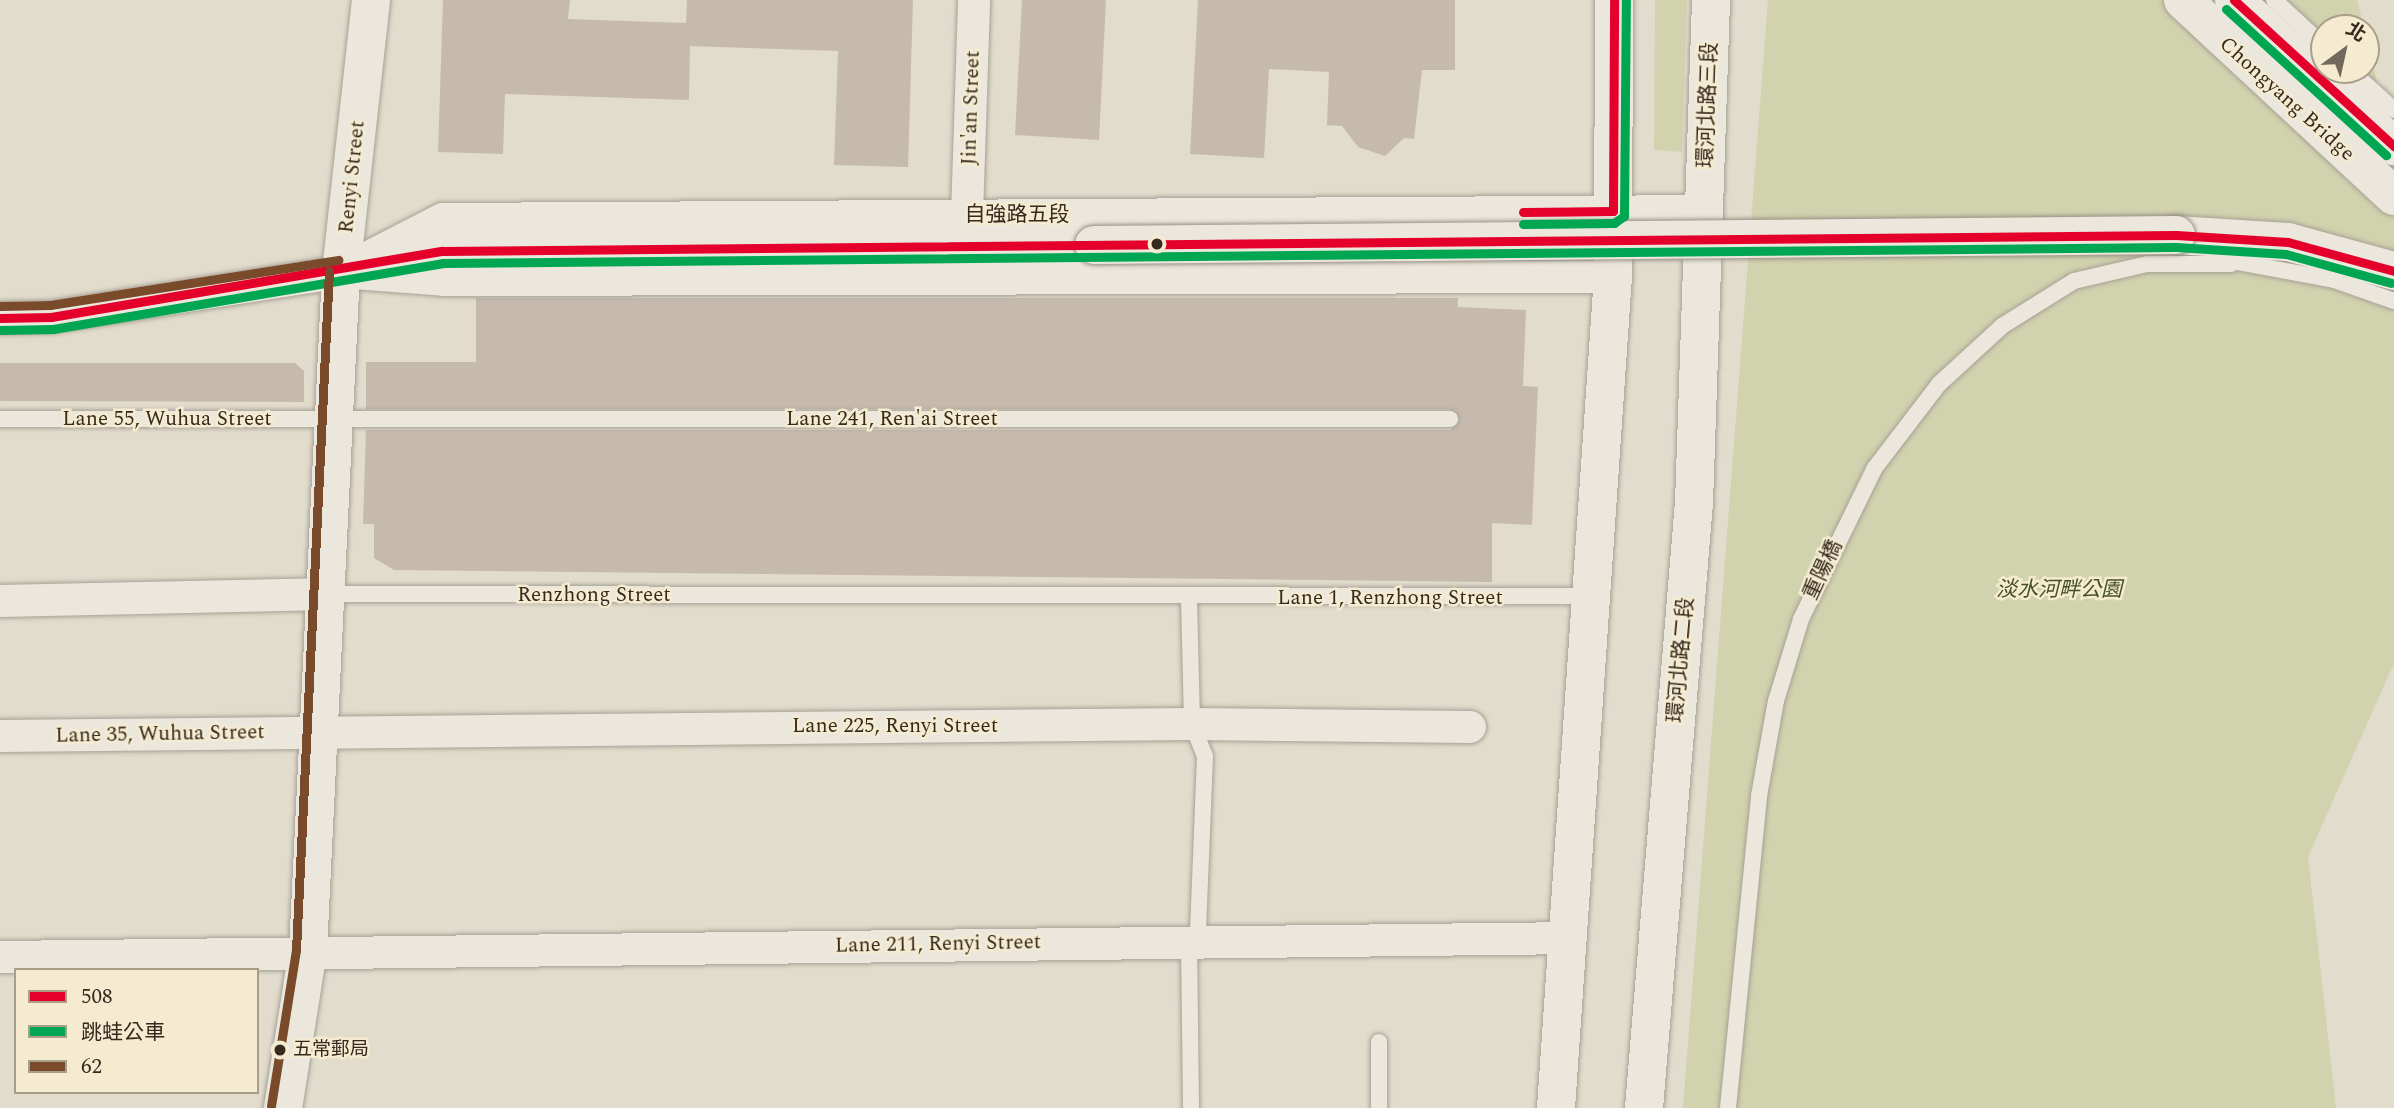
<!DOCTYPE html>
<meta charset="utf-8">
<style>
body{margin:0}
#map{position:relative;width:2394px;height:1108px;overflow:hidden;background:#e2dccc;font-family:Spectral,"Noto Sans TC",serif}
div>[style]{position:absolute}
.green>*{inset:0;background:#d1d2ae}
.building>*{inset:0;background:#c6baad}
.roads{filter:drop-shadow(0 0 2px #a7a195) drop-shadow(0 0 2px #a7a195)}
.service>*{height:16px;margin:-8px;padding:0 8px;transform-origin:8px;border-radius:8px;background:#ebe7dd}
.minor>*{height:32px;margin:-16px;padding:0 16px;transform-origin:16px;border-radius:16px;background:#ebe7dd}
.tertiary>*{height:38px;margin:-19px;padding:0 19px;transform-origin:19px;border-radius:19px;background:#ebe7dd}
.secondary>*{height:38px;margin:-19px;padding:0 19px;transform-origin:19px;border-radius:19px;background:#ebe7dd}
.bridges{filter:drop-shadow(0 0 2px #979085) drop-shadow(0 0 2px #979085)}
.secondary-bridge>*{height:38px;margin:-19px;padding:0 19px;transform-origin:19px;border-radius:19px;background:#ebe7dd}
.bus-1>*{height:9px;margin:-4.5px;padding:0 4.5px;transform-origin:4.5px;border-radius:4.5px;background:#e4002b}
.bus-2>*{height:9px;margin:-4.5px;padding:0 4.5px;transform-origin:4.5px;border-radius:4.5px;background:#00a651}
.bus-3>*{height:9px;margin:-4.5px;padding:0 4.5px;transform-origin:4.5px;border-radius:4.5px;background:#7a4b2a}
.dots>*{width:19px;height:19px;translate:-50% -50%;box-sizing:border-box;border:4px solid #f4ebd1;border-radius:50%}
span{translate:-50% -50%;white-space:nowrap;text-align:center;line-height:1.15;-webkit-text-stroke:5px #f4ebd1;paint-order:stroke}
.bus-label{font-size:19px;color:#362a1e}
.left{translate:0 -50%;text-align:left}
.street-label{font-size:21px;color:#362a1e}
.park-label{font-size:21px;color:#455125;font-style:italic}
.legend{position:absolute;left:14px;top:968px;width:245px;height:126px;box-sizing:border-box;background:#f4ebd1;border:2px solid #a89e89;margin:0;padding:9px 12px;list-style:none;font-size:21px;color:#362a1e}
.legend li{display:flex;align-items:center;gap:14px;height:35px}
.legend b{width:35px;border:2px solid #a89e89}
.north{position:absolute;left:2310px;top:14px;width:70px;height:70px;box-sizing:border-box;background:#f4ebd1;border:2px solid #a89e89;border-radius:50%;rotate:33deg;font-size:19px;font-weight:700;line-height:28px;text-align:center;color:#362a1e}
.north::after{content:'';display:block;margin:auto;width:24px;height:32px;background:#72685b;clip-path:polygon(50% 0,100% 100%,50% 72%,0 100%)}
</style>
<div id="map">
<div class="green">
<div style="clip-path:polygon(1655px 0,1687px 0,1682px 152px,1654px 150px)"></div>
<div style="clip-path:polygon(1768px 0,2357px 0,2364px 28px,2324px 28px,2324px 70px,2366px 70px,2366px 36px,2394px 152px,2394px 663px,2308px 857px,2336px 1108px,1683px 1108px)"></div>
</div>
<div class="building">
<div style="clip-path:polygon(443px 0,570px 0,568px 19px,686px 23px,687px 0,913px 0,908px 167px,834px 165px,838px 51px,690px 46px,689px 100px,505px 94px,503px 154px,438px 152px)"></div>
<div style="clip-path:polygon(1022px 0,1106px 0,1099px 140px,1015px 135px)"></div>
<div style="clip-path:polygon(1198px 0,1455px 0,1455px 70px,1422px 70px,1414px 139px,1404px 138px,1385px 156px,1358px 147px,1342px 126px,1327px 125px,1329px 72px,1269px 69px,1264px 158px,1190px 154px)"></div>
<div style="clip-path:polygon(476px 298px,1458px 298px,1458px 307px,1526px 310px,1523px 386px,1538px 387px,1532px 525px,1492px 523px,1492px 582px,394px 570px,374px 558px,374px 524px,363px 524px,366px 430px,1450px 430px,1460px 420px,1450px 409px,366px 409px,366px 362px,476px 362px)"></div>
<div style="clip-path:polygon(0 363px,295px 363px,304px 371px,304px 402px,0 401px)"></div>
</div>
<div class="roads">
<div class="service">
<div style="left:2274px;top:0;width:68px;rotate:42.6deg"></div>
<div style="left:2350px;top:70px;width:59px;rotate:42.3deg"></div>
<div style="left:2221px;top:259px;width:115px;rotate:10.5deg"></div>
<div style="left:2334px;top:280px;width:64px;rotate:19.3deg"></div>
<div style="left:0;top:419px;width:1450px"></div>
<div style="left:326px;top:594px;width:1266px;rotate:0.09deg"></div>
<div style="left:1189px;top:599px;width:125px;rotate:88.6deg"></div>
<div style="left:1192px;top:724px;width:35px;rotate:68deg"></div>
<div style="left:1205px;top:757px;width:173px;rotate:92.3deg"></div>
<div style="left:1198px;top:930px;width:14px;rotate:129deg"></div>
<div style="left:1189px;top:941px;width:167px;rotate:89.3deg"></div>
<div style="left:1379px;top:1108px;width:66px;rotate:-90deg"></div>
<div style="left:1728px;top:1108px;width:314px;rotate:-84.3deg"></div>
<div style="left:1759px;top:796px;width:97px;rotate:-79.9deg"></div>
<div style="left:1776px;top:701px;width:86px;rotate:-73deg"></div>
<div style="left:1801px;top:619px;width:167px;rotate:-64deg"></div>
<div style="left:1874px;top:469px;width:107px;rotate:-52.6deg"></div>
<div style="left:1939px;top:384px;width:86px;rotate:-42.6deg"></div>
<div style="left:2002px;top:326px;width:85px;rotate:-32deg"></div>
<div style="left:2074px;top:281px;width:75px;rotate:-13.1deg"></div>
<div style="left:2147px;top:264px;width:84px"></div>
</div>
<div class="minor">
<div style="left:967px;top:215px;width:215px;rotate:-88.1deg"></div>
<div style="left:367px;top:258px;width:85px;rotate:-27.2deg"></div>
<div style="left:443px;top:219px;width:1262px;rotate:-0.36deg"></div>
<div style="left:0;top:318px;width:51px;rotate:-1.1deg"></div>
<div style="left:51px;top:317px;width:293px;rotate:-8.8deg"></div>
<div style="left:341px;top:272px;width:103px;rotate:4.4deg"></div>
<div style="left:444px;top:280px;width:1169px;rotate:-0.15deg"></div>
<div style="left:0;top:601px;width:326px;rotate:-1.2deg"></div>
<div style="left:0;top:736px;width:1192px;rotate:-0.58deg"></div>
<div style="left:1192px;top:724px;width:278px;rotate:0.6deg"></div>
<div style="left:0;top:957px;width:1568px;rotate:-0.69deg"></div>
</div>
<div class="tertiary">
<div style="left:283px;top:1108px;width:159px;rotate:-81deg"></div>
<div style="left:308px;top:951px;width:680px;rotate:-87.22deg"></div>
<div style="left:341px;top:272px;width:274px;rotate:-83.7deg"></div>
</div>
<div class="secondary">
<div style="left:2183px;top:0;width:288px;rotate:42.9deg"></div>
<div style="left:2234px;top:0;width:217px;rotate:42.4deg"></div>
<div style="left:2176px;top:235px;width:112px;rotate:3.6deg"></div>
<div style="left:2288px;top:242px;width:110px;rotate:15.3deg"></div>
<div style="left:341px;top:272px;width:103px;rotate:-11.7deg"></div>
<div style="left:442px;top:251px;width:652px;rotate:-0.53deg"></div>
<div style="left:1556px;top:1108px;width:833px;rotate:-86.08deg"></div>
<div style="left:1613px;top:277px;width:277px;rotate:-89.8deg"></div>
<div style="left:1644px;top:1108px;width:607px;rotate:-85.28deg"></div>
<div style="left:1694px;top:503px;width:503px;rotate:-88.06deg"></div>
</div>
</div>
<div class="bridges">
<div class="secondary-bridge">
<div style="left:1094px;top:245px;width:1082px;rotate:-0.53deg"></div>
</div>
</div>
<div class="bus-1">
<div style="left:2234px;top:0;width:217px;rotate:42.4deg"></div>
<div style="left:1523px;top:212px;width:90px;rotate:-0.6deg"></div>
<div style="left:1613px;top:211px;width:211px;rotate:-89.7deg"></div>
<div style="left:0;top:318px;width:51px;rotate:-1.1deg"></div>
<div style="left:51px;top:317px;width:397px;rotate:-9.6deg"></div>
<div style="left:442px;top:251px;width:1734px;rotate:-0.53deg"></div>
<div style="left:2176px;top:235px;width:112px;rotate:3.6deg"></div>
<div style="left:2288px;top:242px;width:110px;rotate:15.3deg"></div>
</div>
<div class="bus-2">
<div style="left:2226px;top:9px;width:217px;rotate:42.4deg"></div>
<div style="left:1523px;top:224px;width:91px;rotate:-0.6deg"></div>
<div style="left:1614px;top:223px;width:12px;rotate:-35deg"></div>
<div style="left:1624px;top:216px;width:216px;rotate:-89.5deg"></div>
<div style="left:0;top:330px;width:53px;rotate:-1.1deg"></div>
<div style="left:53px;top:329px;width:396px;rotate:-9.6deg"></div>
<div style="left:443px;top:263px;width:1733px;rotate:-0.53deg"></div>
<div style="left:2176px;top:247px;width:110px;rotate:3.6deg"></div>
<div style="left:2286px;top:254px;width:109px;rotate:15.4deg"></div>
</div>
<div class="bus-3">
<div style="left:0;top:306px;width:50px;rotate:-1.1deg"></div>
<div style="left:50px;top:305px;width:292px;rotate:-8.9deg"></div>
<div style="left:271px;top:1106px;width:158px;rotate:-80.9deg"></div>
<div style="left:296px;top:950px;width:680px;rotate:-87.22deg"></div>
</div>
<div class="dots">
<div style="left:1157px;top:244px;background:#362a1e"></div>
<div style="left:280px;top:1050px;background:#362a1e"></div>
</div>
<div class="bus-label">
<span class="left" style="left:293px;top:1050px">五常郵局</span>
</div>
<div class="street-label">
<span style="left:2287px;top:99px;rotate:42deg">Chongyang Bridge</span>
<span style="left:1708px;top:105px;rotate:-88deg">環河北路三段</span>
<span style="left:971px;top:108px;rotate:-88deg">Jin'an Street</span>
<span style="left:352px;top:177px;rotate:-84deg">Renyi Street</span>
<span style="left:1017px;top:215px">自強路五段</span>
<span style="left:167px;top:419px">Lane 55, Wuhua Street</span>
<span style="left:892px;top:419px">Lane 241, Ren'ai Street</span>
<span style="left:1823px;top:570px;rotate:-65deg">重陽橋</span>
<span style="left:594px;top:595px">Renzhong Street</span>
<span style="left:1390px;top:598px">Lane 1, Renzhong Street</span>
<span style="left:1681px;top:660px;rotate:-85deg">環河北路二段</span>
<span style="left:895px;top:726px">Lane 225, Renyi Street</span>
<span style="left:160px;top:734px;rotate:-1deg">Lane 35, Wuhua Street</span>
<span style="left:938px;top:944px;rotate:-1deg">Lane 211, Renyi Street</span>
</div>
<div class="park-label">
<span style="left:2059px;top:590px">淡水河畔公園</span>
</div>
<ul class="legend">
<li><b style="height:9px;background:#e4002b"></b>508</li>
<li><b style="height:9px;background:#00a651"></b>跳蛙公車</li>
<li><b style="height:9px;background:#7a4b2a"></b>62</li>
</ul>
<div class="north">北</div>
</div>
